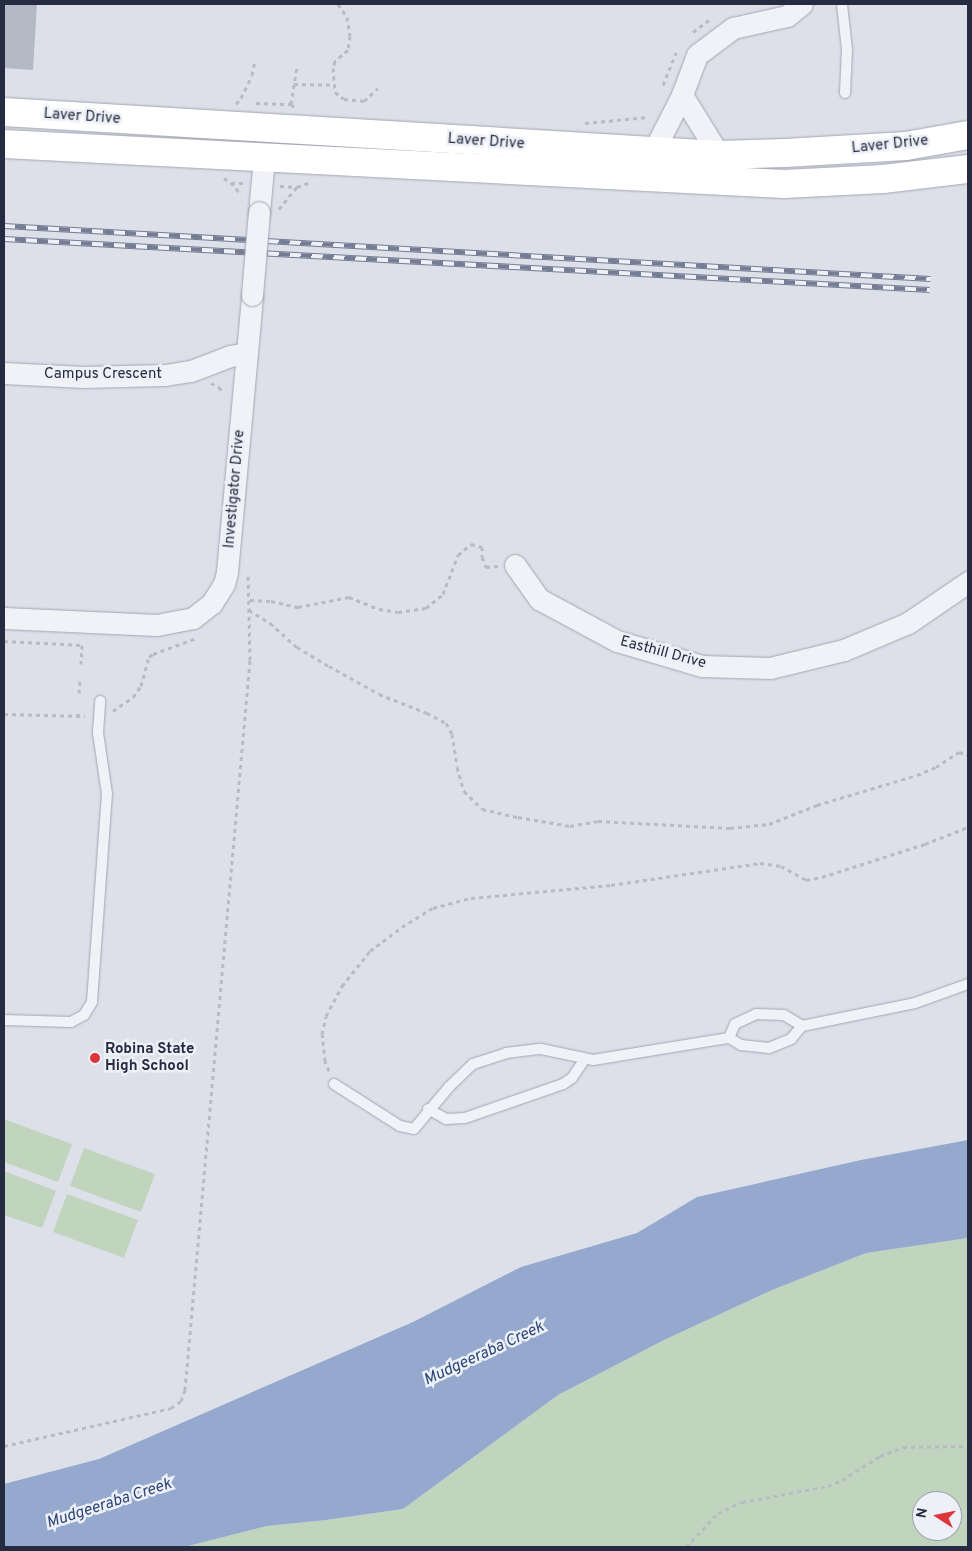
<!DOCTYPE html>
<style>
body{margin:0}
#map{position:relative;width:972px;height:1551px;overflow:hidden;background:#dde0e9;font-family:Overpass,sans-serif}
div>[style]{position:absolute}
.green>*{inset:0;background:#c1d4be}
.water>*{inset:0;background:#94a9cd}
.building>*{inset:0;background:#b4b9c6}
.path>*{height:3px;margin-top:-1.5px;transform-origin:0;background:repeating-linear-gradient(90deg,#b7bbc4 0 4px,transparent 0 8px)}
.roads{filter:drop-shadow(0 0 1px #a2a6b3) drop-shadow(0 0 1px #a2a6b3)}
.lane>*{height:10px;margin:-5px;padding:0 5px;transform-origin:5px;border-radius:5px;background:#f0f2f7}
.street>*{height:21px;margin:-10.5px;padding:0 10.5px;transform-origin:10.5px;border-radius:10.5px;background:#f0f2f7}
.secondary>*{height:28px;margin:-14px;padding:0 14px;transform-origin:14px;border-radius:14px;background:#fff}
.rail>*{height:5.5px;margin-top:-2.75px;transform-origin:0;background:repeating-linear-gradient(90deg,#edf0f6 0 11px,#757d94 0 22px);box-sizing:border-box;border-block:1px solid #757d94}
.bridges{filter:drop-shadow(0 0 1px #a2a6b3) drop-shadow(0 0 1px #a2a6b3)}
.street-bridge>*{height:21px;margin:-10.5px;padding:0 10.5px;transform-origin:10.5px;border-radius:10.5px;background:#f0f2f7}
.dots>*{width:14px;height:14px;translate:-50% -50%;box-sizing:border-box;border:2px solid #edf0f6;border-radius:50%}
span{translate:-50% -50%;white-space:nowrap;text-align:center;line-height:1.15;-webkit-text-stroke:5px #edf0f6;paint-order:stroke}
.street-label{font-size:15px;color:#252c41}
.poi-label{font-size:15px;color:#252c41;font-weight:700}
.left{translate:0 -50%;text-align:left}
.water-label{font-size:16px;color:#2b4579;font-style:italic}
.frame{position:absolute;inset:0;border:5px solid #252c41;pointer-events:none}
.north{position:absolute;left:912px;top:1491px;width:50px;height:50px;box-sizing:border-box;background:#edf0f6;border:1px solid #9da2ae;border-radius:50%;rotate:281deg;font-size:14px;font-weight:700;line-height:20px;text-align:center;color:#252c41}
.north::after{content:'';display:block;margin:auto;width:18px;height:22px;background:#dc353a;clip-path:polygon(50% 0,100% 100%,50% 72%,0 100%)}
</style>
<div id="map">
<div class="green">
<div style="clip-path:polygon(4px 1119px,72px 1144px,58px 1182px,4px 1162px)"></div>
<div style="clip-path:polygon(84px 1148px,155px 1174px,141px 1212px,70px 1186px)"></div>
<div style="clip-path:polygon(4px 1171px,56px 1191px,42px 1228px,4px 1215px)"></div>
<div style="clip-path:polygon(67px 1194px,138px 1220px,124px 1258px,53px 1232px)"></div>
<div style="clip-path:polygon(evenodd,968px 1238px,968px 1547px,184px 1547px,267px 1526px,326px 1520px,403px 1509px,558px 1395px,664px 1340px,772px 1290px,866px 1253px,968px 1238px,922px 1501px,952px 1501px,952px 1531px,922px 1531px,922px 1501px)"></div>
</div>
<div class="water">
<div style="clip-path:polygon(968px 1140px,968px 1238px,866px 1253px,772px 1290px,664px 1340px,558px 1395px,403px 1509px,326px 1520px,267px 1526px,184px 1547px,4px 1547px,4px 1484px,99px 1459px,413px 1322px,521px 1267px,637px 1233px,697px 1197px,861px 1160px)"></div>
</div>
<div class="building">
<div style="clip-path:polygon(4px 4px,37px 4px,33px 70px,4px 68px)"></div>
</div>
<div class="path">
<div style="left:338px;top:4px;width:16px;rotate:55deg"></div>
<div style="left:347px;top:17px;width:19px;rotate:81deg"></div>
<div style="left:350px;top:36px;width:14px;rotate:98deg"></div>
<div style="left:348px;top:50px;width:17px;rotate:140deg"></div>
<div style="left:335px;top:61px;width:7px;rotate:106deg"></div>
<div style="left:333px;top:68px;width:24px;rotate:85deg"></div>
<div style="left:335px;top:92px;width:11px;rotate:38deg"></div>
<div style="left:344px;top:99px;width:20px;rotate:6deg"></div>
<div style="left:364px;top:101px;width:19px;rotate:-43deg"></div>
<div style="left:693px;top:32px;width:21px;rotate:-37deg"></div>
<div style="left:294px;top:84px;width:39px;rotate:1deg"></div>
<div style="left:663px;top:85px;width:35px;rotate:-68deg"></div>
<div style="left:256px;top:103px;width:35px;rotate:2deg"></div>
<div style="left:291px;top:104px;width:4px;rotate:45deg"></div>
<div style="left:236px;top:104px;width:8px;rotate:-50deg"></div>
<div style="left:241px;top:98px;width:25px;rotate:-64deg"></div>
<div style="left:252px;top:75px;width:16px;rotate:-79deg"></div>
<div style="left:291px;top:104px;width:39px;rotate:-81deg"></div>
<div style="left:585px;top:123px;width:63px;rotate:-5.4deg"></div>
<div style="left:224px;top:178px;width:9px;rotate:36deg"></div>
<div style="left:231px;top:183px;width:12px"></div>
<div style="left:231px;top:182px;width:16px;rotate:52deg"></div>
<div style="left:280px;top:186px;width:17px;rotate:3deg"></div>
<div style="left:297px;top:187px;width:12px;rotate:-20deg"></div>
<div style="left:279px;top:209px;width:28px;rotate:-51deg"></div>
<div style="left:211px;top:383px;width:9px;rotate:27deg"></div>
<div style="left:219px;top:387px;width:7px;rotate:56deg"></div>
<div style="left:250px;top:600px;width:21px;rotate:3deg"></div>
<div style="left:271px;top:601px;width:28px;rotate:13deg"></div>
<div style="left:298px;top:607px;width:52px;rotate:-11.1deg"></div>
<div style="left:349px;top:597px;width:32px;rotate:22deg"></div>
<div style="left:379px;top:609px;width:19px;rotate:9deg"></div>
<div style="left:398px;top:612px;width:28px;rotate:-8deg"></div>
<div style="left:426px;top:608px;width:22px;rotate:-39deg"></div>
<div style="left:443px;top:594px;width:42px;rotate:-69deg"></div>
<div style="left:458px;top:555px;width:17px;rotate:-40deg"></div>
<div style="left:471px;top:544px;width:11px;rotate:15deg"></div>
<div style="left:482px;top:547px;width:10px;rotate:90deg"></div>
<div style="left:482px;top:557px;width:11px;rotate:68deg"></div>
<div style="left:486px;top:567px;width:12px;rotate:-5deg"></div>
<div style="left:249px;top:610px;width:25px;rotate:32deg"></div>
<div style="left:270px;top:623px;width:36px;rotate:42deg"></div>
<div style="left:297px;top:647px;width:37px;rotate:31deg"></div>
<div style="left:329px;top:666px;width:57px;rotate:29.2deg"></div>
<div style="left:379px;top:694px;width:52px;rotate:21.6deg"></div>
<div style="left:427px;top:713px;width:21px;rotate:28deg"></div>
<div style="left:446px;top:723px;width:13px;rotate:61deg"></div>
<div style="left:452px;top:734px;width:33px;rotate:81deg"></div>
<div style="left:457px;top:767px;width:25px;rotate:74deg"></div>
<div style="left:464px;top:791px;width:25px;rotate:45deg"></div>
<div style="left:482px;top:809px;width:37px;rotate:13deg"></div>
<div style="left:518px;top:817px;width:53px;rotate:9.8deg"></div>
<div style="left:570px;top:826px;width:28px;rotate:-10deg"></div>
<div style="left:598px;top:821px;width:132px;rotate:3deg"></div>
<div style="left:730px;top:828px;width:39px;rotate:-6deg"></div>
<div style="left:769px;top:824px;width:52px;rotate:-21.6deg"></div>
<div style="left:817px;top:805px;width:104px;rotate:-16.7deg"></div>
<div style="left:917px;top:775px;width:21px;rotate:-23deg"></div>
<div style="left:936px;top:767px;width:27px;rotate:-33deg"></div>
<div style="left:959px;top:752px;width:9px;rotate:18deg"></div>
<div style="left:4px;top:641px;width:78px;rotate:2.9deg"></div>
<div style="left:82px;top:645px;width:19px;rotate:93deg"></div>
<div style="left:79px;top:693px;width:13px;rotate:-86deg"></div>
<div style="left:113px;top:711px;width:24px;rotate:-35deg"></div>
<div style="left:133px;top:697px;width:14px;rotate:-54deg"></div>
<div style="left:141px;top:686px;width:30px;rotate:-75deg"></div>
<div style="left:149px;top:657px;width:5px;rotate:-37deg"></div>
<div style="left:153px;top:654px;width:44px;rotate:-20.1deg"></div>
<div style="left:4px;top:714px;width:81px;rotate:1.4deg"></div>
<div style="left:78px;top:717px;width:6px;rotate:-90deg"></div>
<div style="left:329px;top:1071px;width:11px;rotate:-112deg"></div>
<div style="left:325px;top:1061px;width:27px;rotate:-96deg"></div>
<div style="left:322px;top:1034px;width:18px;rotate:-77deg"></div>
<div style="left:326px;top:1016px;width:34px;rotate:-62deg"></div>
<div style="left:342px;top:986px;width:45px;rotate:-51.3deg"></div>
<div style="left:370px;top:951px;width:40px;rotate:-37deg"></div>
<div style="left:402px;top:927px;width:36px;rotate:-32deg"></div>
<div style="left:433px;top:908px;width:39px;rotate:-15deg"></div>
<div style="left:471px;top:898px;width:141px;rotate:-5.3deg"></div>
<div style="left:611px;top:885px;width:151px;rotate:-8.4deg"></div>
<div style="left:760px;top:863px;width:21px;rotate:8deg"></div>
<div style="left:781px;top:866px;width:29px;rotate:29deg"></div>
<div style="left:806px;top:880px;width:16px;rotate:-11deg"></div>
<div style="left:822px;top:877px;width:108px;rotate:-17.8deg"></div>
<div style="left:925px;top:844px;width:46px;rotate:-21.6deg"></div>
<div style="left:4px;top:1446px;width:171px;rotate:-12.8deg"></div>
<div style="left:171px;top:1408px;width:12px;rotate:-35deg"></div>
<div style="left:181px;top:1401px;width:12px;rotate:-70deg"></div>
<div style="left:185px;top:1390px;width:733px;rotate:-84.91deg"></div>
<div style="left:250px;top:660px;width:86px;rotate:-91.3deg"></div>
<div style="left:686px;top:1547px;width:47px;rotate:-46.7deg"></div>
<div style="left:718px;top:1513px;width:26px;rotate:-25deg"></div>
<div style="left:742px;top:1502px;width:87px;rotate:-10.5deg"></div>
<div style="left:828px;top:1486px;width:15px;rotate:-23deg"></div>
<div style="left:842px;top:1480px;width:45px;rotate:-32.3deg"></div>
<div style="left:880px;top:1456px;width:25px;rotate:-21deg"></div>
<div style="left:903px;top:1447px;width:65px;rotate:-0.9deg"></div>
</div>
<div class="roads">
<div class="lane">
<div style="left:842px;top:4px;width:46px;rotate:83.8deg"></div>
<div style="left:847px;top:50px;width:43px;rotate:92.7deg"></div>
<div style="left:4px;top:1020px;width:67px;rotate:1.7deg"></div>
<div style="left:71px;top:1022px;width:15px;rotate:-28deg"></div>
<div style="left:84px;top:1015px;width:15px;rotate:-58deg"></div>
<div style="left:92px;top:1002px;width:209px;rotate:-85.9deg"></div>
<div style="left:107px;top:794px;width:62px;rotate:-98.4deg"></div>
<div style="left:98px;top:733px;width:32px;rotate:-86deg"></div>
<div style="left:729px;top:1038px;width:15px;rotate:-67deg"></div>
<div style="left:735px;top:1024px;width:23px;rotate:-25deg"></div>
<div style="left:756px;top:1014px;width:28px;rotate:2deg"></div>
<div style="left:784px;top:1015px;width:21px;rotate:31deg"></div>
<div style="left:334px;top:1084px;width:78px;rotate:32.5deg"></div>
<div style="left:400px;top:1126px;width:14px;rotate:12deg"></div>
<div style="left:414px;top:1129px;width:55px;rotate:-50.2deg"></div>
<div style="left:449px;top:1087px;width:33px;rotate:-44deg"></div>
<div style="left:473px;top:1064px;width:35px;rotate:-18deg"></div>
<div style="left:506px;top:1053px;width:35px;rotate:-7deg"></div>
<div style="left:541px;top:1049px;width:53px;rotate:11.9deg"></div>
<div style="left:593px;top:1060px;width:138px;rotate:-9.2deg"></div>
<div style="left:729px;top:1038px;width:14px;rotate:30deg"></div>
<div style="left:741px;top:1045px;width:28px;rotate:6deg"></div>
<div style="left:769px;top:1048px;width:24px;rotate:-22deg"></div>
<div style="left:791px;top:1039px;width:17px;rotate:-50deg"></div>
<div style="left:802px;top:1026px;width:115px;rotate:-11.5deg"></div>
<div style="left:915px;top:1003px;width:56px;rotate:-19.7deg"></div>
<div style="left:428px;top:1109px;width:21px;rotate:29deg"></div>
<div style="left:446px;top:1119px;width:19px;rotate:-3deg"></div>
<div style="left:465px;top:1118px;width:104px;rotate:-19.1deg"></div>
<div style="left:563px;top:1084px;width:11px;rotate:-34deg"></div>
<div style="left:572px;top:1078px;width:23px;rotate:-56deg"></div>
</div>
<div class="street">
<div style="left:682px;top:95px;width:70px;rotate:58.3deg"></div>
<div style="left:653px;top:152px;width:64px;rotate:-63deg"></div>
<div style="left:682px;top:95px;width:43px;rotate:-69.4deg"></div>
<div style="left:697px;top:55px;width:45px;rotate:-36.9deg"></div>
<div style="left:733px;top:28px;width:55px;rotate:-12.5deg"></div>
<div style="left:787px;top:16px;width:19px;rotate:-39deg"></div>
<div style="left:259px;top:212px;width:54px;rotate:-84.7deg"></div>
<div style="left:4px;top:373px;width:79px;rotate:2.9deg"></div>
<div style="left:83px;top:377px;width:82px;rotate:-1.4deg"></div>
<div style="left:165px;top:375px;width:26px;rotate:-9deg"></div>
<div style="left:191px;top:371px;width:42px;rotate:-21deg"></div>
<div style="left:230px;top:356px;width:17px;rotate:-10deg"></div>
<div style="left:515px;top:565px;width:42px;rotate:54.8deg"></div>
<div style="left:539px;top:599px;width:89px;rotate:28.3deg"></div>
<div style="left:617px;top:641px;width:89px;rotate:16.4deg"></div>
<div style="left:702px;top:666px;width:68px;rotate:1.7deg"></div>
<div style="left:770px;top:668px;width:76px;rotate:-13.7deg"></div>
<div style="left:844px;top:650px;width:69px;rotate:-22.9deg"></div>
<div style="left:908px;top:623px;width:73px;rotate:-34.3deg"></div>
<div style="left:4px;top:618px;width:153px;rotate:2.6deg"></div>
<div style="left:157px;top:625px;width:37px;rotate:-11deg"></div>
<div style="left:193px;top:618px;width:24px;rotate:-38deg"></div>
<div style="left:212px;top:603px;width:22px;rotate:-58deg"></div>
<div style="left:224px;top:584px;width:12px;rotate:-76deg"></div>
<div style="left:227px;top:572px;width:278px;rotate:-84.8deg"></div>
</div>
<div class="secondary">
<div style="left:4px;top:112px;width:716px;rotate:3.44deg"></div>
<div style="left:719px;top:155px;width:66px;rotate:-1.7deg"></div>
<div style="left:785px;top:153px;width:121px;rotate:-3.3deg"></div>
<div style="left:906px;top:146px;width:63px;rotate:-10.1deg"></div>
<div style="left:4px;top:144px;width:781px;rotate:2.94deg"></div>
<div style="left:784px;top:184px;width:99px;rotate:-2.9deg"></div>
<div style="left:883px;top:179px;width:86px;rotate:-6.7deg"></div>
</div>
</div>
<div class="rail">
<div style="left:4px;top:226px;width:928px;rotate:3.28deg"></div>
<div style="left:4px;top:239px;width:927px;rotate:3.15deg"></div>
</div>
<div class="bridges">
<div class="street-bridge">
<div style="left:252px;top:295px;width:83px;rotate:-85.2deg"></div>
</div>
</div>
<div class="dots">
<div style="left:95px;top:1058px;background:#dc353a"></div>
</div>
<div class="street-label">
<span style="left:82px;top:117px;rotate:4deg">Laver Drive</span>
<span style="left:486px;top:142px;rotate:4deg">Laver Drive</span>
<span style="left:890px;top:145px;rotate:-6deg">Laver Drive</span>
<span style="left:103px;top:375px">Campus Crescent</span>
<span style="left:235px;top:489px;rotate:-85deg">Investigator Drive</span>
<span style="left:663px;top:653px;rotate:15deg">Easthill Drive</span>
</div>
<div class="poi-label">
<span class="left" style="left:105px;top:1058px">Robina State<br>High School</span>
</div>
<div class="water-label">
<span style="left:484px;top:1354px;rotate:-25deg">Mudgeeraba Creek</span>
<span style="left:109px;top:1504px;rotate:-18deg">Mudgeeraba Creek</span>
</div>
<div class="frame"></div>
<div class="north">N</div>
</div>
